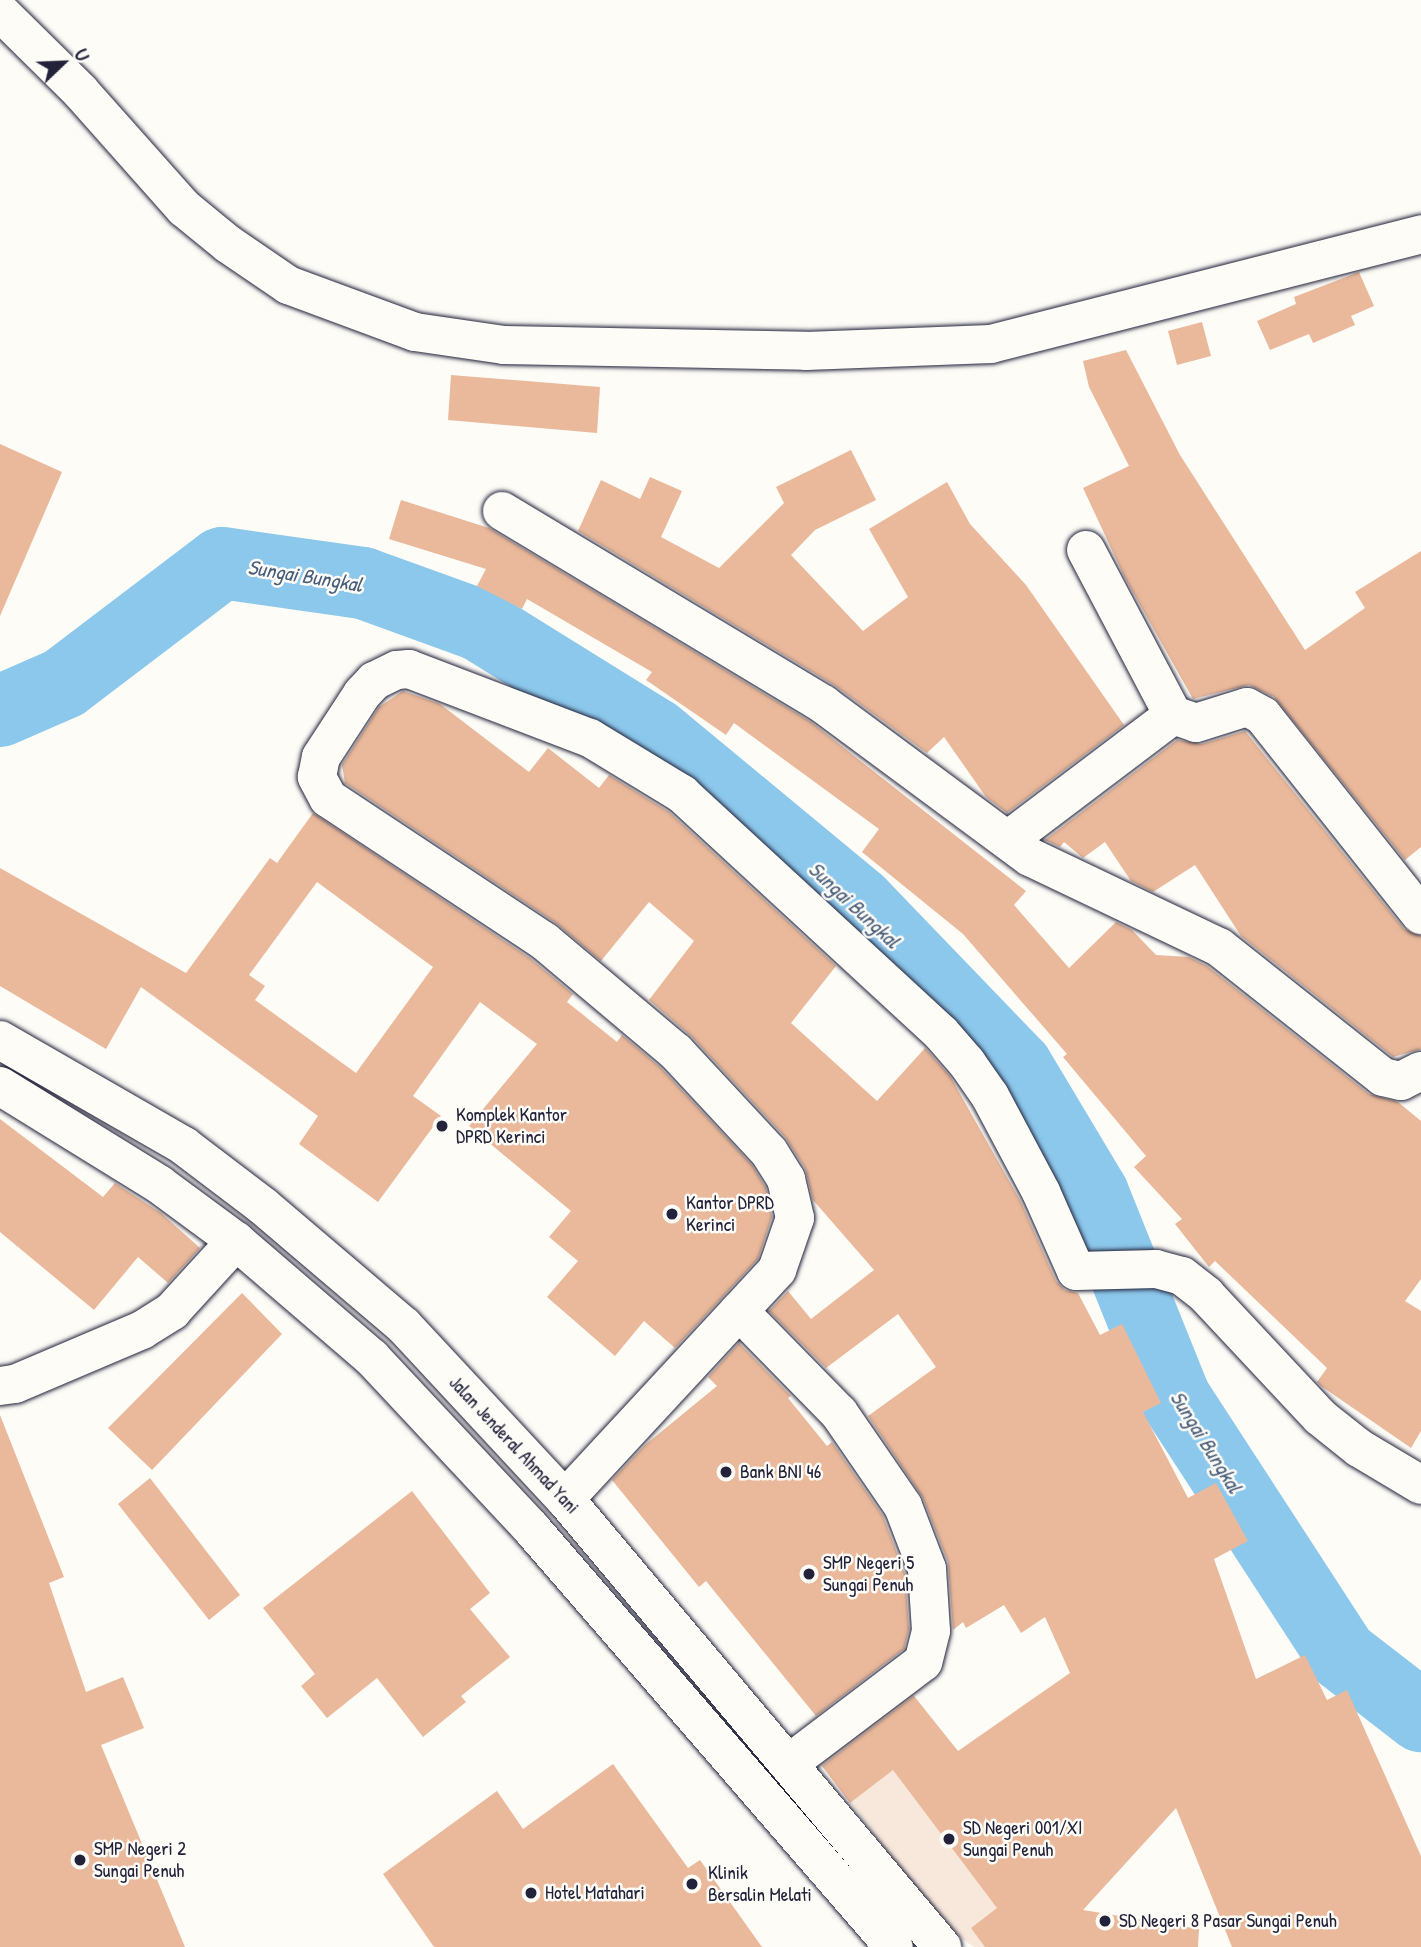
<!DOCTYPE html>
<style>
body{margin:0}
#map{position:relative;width:1421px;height:1947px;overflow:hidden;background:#fdfcf7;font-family:"Patrick Hand",sans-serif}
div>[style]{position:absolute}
.built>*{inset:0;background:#f7e8db}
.river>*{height:72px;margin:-36px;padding:0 36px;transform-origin:36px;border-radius:36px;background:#8cc8ec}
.building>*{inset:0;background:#eab99b}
.roads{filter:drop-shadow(0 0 2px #22223b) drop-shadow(0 0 2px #22223b)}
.minor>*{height:38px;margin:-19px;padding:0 19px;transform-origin:19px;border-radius:19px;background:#fdfcf7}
.major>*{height:38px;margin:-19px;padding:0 19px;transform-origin:19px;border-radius:19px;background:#fdfcf7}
.dots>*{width:19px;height:19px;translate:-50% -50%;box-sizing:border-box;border:4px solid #fdfcf7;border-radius:50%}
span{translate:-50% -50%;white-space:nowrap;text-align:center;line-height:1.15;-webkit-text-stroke:5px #fdfcf7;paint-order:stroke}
.poi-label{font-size:19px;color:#22223b}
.left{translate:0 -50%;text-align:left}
.street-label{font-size:19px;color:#22223b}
.water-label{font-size:21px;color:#475c79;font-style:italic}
.north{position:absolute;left:28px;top:28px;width:70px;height:70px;-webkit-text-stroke:5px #fdfcf7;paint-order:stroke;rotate:67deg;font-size:19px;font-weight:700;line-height:28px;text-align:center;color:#22223b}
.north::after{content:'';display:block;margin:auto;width:24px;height:32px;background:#22223b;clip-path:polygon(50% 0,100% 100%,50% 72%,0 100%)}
</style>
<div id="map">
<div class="built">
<div style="clip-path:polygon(904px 1683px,1072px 1905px,1017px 1947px,974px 1947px,961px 1938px,905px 1875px,812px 1752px)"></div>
</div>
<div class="river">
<div style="left:0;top:711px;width:70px;rotate:-23.6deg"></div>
<div style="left:64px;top:683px;width:198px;rotate:-37.2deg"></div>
<div style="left:222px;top:563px;width:142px;rotate:8.1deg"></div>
<div style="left:363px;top:583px;width:123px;rotate:19.9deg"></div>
<div style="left:479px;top:625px;width:207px;rotate:31.8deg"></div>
<div style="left:655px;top:734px;width:265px;rotate:39.6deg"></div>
<div style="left:859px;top:903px;width:228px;rotate:46.1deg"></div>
<div style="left:1017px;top:1067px;width:148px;rotate:59.1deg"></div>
<div style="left:1093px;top:1194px;width:220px;rotate:68.1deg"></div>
<div style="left:1175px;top:1398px;width:306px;rotate:57deg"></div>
<div style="left:1342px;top:1655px;width:100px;rotate:37.7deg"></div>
</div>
<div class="building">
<div style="clip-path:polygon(1359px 272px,1374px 306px,1351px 316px,1355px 325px,1313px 343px,1309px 334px,1270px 350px,1257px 321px,1296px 304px,1294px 297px)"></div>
<div style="clip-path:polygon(1202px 322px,1211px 356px,1177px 365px,1168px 331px)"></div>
<div style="clip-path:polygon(1126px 350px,1180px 455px,1305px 650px,1365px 608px,1355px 592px,1421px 551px,1421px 847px,1405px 860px,1274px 697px,1249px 685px,1193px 699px,1125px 578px,1083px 488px,1129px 466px,1089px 387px,1083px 361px)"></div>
<div style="clip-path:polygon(451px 375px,600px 387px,597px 433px,448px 420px)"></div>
<div style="clip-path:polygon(0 444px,62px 472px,0 616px)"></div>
<div style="clip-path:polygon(851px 450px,876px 500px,815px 530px,791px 555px,863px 631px,908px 597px,869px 529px,947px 482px,970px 524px,1026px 585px,1124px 725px,1007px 813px,986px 797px,944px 737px,927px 753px,834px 685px,578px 531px,601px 480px,640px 499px,650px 477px,682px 491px,661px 537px,719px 568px,784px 503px,776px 487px)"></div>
<div style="clip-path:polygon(401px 500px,489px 528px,811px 722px,1026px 891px,1014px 905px,1069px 968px,1116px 922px,1132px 930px,1156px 955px,1189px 957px,1207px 966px,1369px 1094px,1398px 1102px,1421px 1121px,1421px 1279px,1405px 1301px,1421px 1311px,1421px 1431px,1411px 1448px,1321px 1386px,1317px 1382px,1327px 1368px,1215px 1261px,1209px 1267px,1175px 1224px,1182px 1219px,1134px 1167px,1146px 1156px,1063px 1057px,1067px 1054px,963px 934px,862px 852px,879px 829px,734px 723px,726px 735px,646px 680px,652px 672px,527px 599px,522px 609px,477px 586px,486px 569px,389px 539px)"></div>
<div style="clip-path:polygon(403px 691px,440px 704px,529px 772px,548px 748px,599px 788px,609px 775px,669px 812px,836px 966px,791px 1023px,877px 1101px,925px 1048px,950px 1076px,1021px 1202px,1056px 1281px,1065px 1290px,1078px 1293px,1100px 1335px,1122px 1324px,1161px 1403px,1143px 1412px,1188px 1498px,1216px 1483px,1248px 1541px,1214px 1559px,1256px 1679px,1305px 1655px,1327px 1700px,1347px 1690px,1421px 1856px,1421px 1947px,1232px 1947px,1176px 1808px,1083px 1910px,1199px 1929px,1198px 1947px,985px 1947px,971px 1928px,997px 1908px,893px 1770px,850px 1803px,822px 1766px,914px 1696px,958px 1751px,1070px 1673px,1045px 1617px,1021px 1633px,1004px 1605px,966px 1628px,963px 1622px,953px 1630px,948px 1562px,923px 1498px,868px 1416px,936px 1367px,898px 1314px,826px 1368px,769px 1311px,788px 1291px,811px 1319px,874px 1270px,813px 1200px,805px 1168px,785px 1137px,692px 1037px,649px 1000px,694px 941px,649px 902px,601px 961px,556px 923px,345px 783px,342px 765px,379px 707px)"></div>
<div style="clip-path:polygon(1245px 731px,1404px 929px,1421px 936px,1421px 1049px,1393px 1057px,1241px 936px,1195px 865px,1153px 892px,1131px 881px,1105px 842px,1083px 858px,1064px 842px,1060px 847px,1045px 840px,1177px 740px,1202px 744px)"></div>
<div style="clip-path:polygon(evenodd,313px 813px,531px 959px,573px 994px,567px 1002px,617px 1042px,622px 1035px,661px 1068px,752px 1165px,766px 1188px,772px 1217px,758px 1259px,675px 1348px,644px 1321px,615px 1356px,547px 1297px,578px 1261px,549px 1237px,571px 1211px,469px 1126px,537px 1044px,480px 1002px,413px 1096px,441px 1116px,378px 1202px,299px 1144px,318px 1116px,141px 987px,106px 1049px,0 986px,0 868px,186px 973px,270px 858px,277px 863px,313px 813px,317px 882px,433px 967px,356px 1073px,255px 1000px,265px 986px,249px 975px,317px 882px)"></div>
<div style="clip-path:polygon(0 1119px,103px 1197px,115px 1183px,161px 1213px,200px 1248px,168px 1283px,138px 1257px,94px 1310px,0 1232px)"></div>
<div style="clip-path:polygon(242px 1293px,282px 1334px,152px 1470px,108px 1428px)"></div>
<div style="clip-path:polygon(739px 1343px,791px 1396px,788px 1398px,827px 1446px,832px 1442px,883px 1516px,905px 1574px,909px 1629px,904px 1649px,816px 1716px,706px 1581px,699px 1587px,612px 1480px,645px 1445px,717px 1386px,708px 1377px)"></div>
<div style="clip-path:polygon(0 1415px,64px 1577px,49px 1583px,86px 1692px,123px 1677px,144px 1728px,101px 1745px,185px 1947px,0 1947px)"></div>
<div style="clip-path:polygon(150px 1478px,240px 1595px,209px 1620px,118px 1504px)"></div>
<div style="clip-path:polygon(412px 1491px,490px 1593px,470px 1609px,510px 1657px,461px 1696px,466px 1702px,423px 1737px,377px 1678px,327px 1718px,301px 1686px,315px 1674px,263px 1608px)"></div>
<div style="clip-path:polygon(613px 1764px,688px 1868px,700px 1860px,762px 1947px,434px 1947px,383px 1874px,497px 1791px,523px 1829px)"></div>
</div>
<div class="roads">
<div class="minor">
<div style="left:502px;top:511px;width:375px;rotate:31deg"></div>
<div style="left:823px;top:704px;width:257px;rotate:36.5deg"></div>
<div style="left:1030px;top:857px;width:209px;rotate:25.5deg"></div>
<div style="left:1219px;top:947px;width:209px;rotate:38.4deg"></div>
<div style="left:1383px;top:1077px;width:18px;rotate:13deg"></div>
<div style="left:1401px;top:1081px;width:22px;rotate:-27deg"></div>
<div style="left:1086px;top:550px;width:187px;rotate:62.2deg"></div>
<div style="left:1173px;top:715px;width:24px;rotate:19deg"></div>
<div style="left:1196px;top:723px;width:53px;rotate:-17.4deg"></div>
<div style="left:1247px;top:707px;width:18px;rotate:29deg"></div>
<div style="left:1263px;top:716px;width:254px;rotate:51.6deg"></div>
<div style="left:1008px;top:840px;width:207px;rotate:-37.1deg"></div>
<div style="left:739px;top:1311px;width:143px;rotate:45.6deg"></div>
<div style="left:839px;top:1413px;width:113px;rotate:55.5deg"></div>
<div style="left:903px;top:1506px;width:67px;rotate:69.1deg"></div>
<div style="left:927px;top:1569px;width:62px;rotate:86.3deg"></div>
<div style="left:931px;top:1631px;width:32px;rotate:104deg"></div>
<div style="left:923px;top:1662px;width:169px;rotate:142.9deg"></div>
<div style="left:0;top:1386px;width:15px;rotate:-8deg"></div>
<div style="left:15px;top:1384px;width:138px;rotate:-23deg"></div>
<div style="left:142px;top:1330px;width:36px;rotate:-32deg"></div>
<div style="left:172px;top:1311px;width:95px;rotate:-47.6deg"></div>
<div style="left:565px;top:1499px;width:312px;rotate:-47.2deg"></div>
<div style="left:777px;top:1270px;width:55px;rotate:-70.9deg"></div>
<div style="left:795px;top:1218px;width:40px;rotate:-103deg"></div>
<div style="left:786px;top:1179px;width:32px;rotate:-122deg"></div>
<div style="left:769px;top:1152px;width:137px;rotate:-132.9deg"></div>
<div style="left:676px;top:1052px;width:172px;rotate:-139.9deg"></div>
<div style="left:544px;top:941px;width:259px;rotate:-146.5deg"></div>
<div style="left:328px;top:798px;width:24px;rotate:-118deg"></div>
<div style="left:317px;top:777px;width:20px;rotate:-79deg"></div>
<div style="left:321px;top:757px;width:75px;rotate:-56.9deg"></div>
<div style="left:362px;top:694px;width:18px;rotate:-47deg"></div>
<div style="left:374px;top:681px;width:25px;rotate:-26deg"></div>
<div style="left:397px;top:670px;width:12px;rotate:-5deg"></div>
<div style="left:409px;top:669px;width:194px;rotate:20.9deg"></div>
<div style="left:590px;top:738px;width:108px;rotate:31.3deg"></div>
<div style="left:682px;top:794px;width:352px;rotate:42.7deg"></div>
<div style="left:941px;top:1033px;width:40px;rotate:49deg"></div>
<div style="left:967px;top:1063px;width:40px;rotate:55.1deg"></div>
<div style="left:990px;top:1096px;width:109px;rotate:62deg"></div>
<div style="left:1041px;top:1192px;width:86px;rotate:66.1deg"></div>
<div style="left:1076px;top:1271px;width:80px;rotate:-1.4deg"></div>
<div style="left:1156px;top:1269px;width:27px;rotate:15deg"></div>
<div style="left:1182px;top:1276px;width:31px;rotate:38deg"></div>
<div style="left:1206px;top:1295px;width:167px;rotate:46.9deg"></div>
<div style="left:1320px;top:1417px;width:50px;rotate:38.5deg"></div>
<div style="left:1359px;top:1448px;width:72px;rotate:30.8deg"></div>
</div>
<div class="major">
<div style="left:0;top:12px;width:112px;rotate:44.6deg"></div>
<div style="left:80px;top:91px;width:157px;rotate:48.4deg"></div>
<div style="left:184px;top:208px;width:57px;rotate:39.3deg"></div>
<div style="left:228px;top:244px;width:73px;rotate:34.3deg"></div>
<div style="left:288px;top:285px;width:135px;rotate:20.3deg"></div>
<div style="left:415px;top:332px;width:90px;rotate:8.3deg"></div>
<div style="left:504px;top:345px;width:302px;rotate:1.1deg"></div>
<div style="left:806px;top:351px;width:185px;rotate:-2.2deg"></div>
<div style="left:991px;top:344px;width:444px;rotate:-14.3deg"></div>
<div style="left:0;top:1040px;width:212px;rotate:29.9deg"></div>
<div style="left:184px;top:1146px;width:99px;rotate:37.2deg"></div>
<div style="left:263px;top:1206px;width:185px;rotate:40.4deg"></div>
<div style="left:404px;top:1326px;width:236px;rotate:47.1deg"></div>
<div style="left:565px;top:1499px;width:586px;rotate:49.92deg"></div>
<div style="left:0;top:1086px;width:188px;rotate:31.7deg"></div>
<div style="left:160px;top:1185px;width:94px;rotate:36.4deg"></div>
<div style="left:236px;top:1241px;width:179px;rotate:40.7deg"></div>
<div style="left:372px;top:1358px;width:233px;rotate:46.9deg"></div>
<div style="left:531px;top:1528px;width:554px;rotate:49.1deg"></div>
</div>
</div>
<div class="dots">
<div style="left:442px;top:1126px;background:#22223b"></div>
<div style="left:672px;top:1214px;background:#22223b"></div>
<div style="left:726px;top:1472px;background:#22223b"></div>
<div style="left:809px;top:1574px;background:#22223b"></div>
<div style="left:949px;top:1839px;background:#22223b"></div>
<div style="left:80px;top:1860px;background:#22223b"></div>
<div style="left:692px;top:1884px;background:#22223b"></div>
<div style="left:531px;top:1893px;background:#22223b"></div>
<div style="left:1105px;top:1921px;background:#22223b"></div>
</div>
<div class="poi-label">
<span class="left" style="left:456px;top:1126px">Komplek Kantor<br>DPRD Kerinci</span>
<span class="left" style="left:686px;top:1214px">Kantor DPRD<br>Kerinci</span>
<span class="left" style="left:740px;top:1472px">Bank BNI 46</span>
<span class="left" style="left:823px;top:1574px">SMP Negeri 5<br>Sungai Penuh</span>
<span class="left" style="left:963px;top:1839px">SD Negeri 001/XI<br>Sungai Penuh</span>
<span class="left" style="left:94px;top:1860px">SMP Negeri 2<br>Sungai Penuh</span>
<span class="left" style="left:708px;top:1884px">Klinik<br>Bersalin Melati</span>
<span class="left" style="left:545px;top:1893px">Hotel Matahari</span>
<span class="left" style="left:1119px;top:1921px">SD Negeri 8 Pasar Sungai Penuh</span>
</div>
<div class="street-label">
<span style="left:514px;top:1445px;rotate:47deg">Jalan Jenderal Ahmad Yani</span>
</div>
<div class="water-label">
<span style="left:305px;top:576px;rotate:9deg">Sungai Bungkal</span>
<span style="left:854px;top:905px;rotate:43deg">Sungai Bungkal</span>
<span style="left:1206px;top:1442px;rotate:58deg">Sungai Bungkal</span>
</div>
<div class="north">U</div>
</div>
